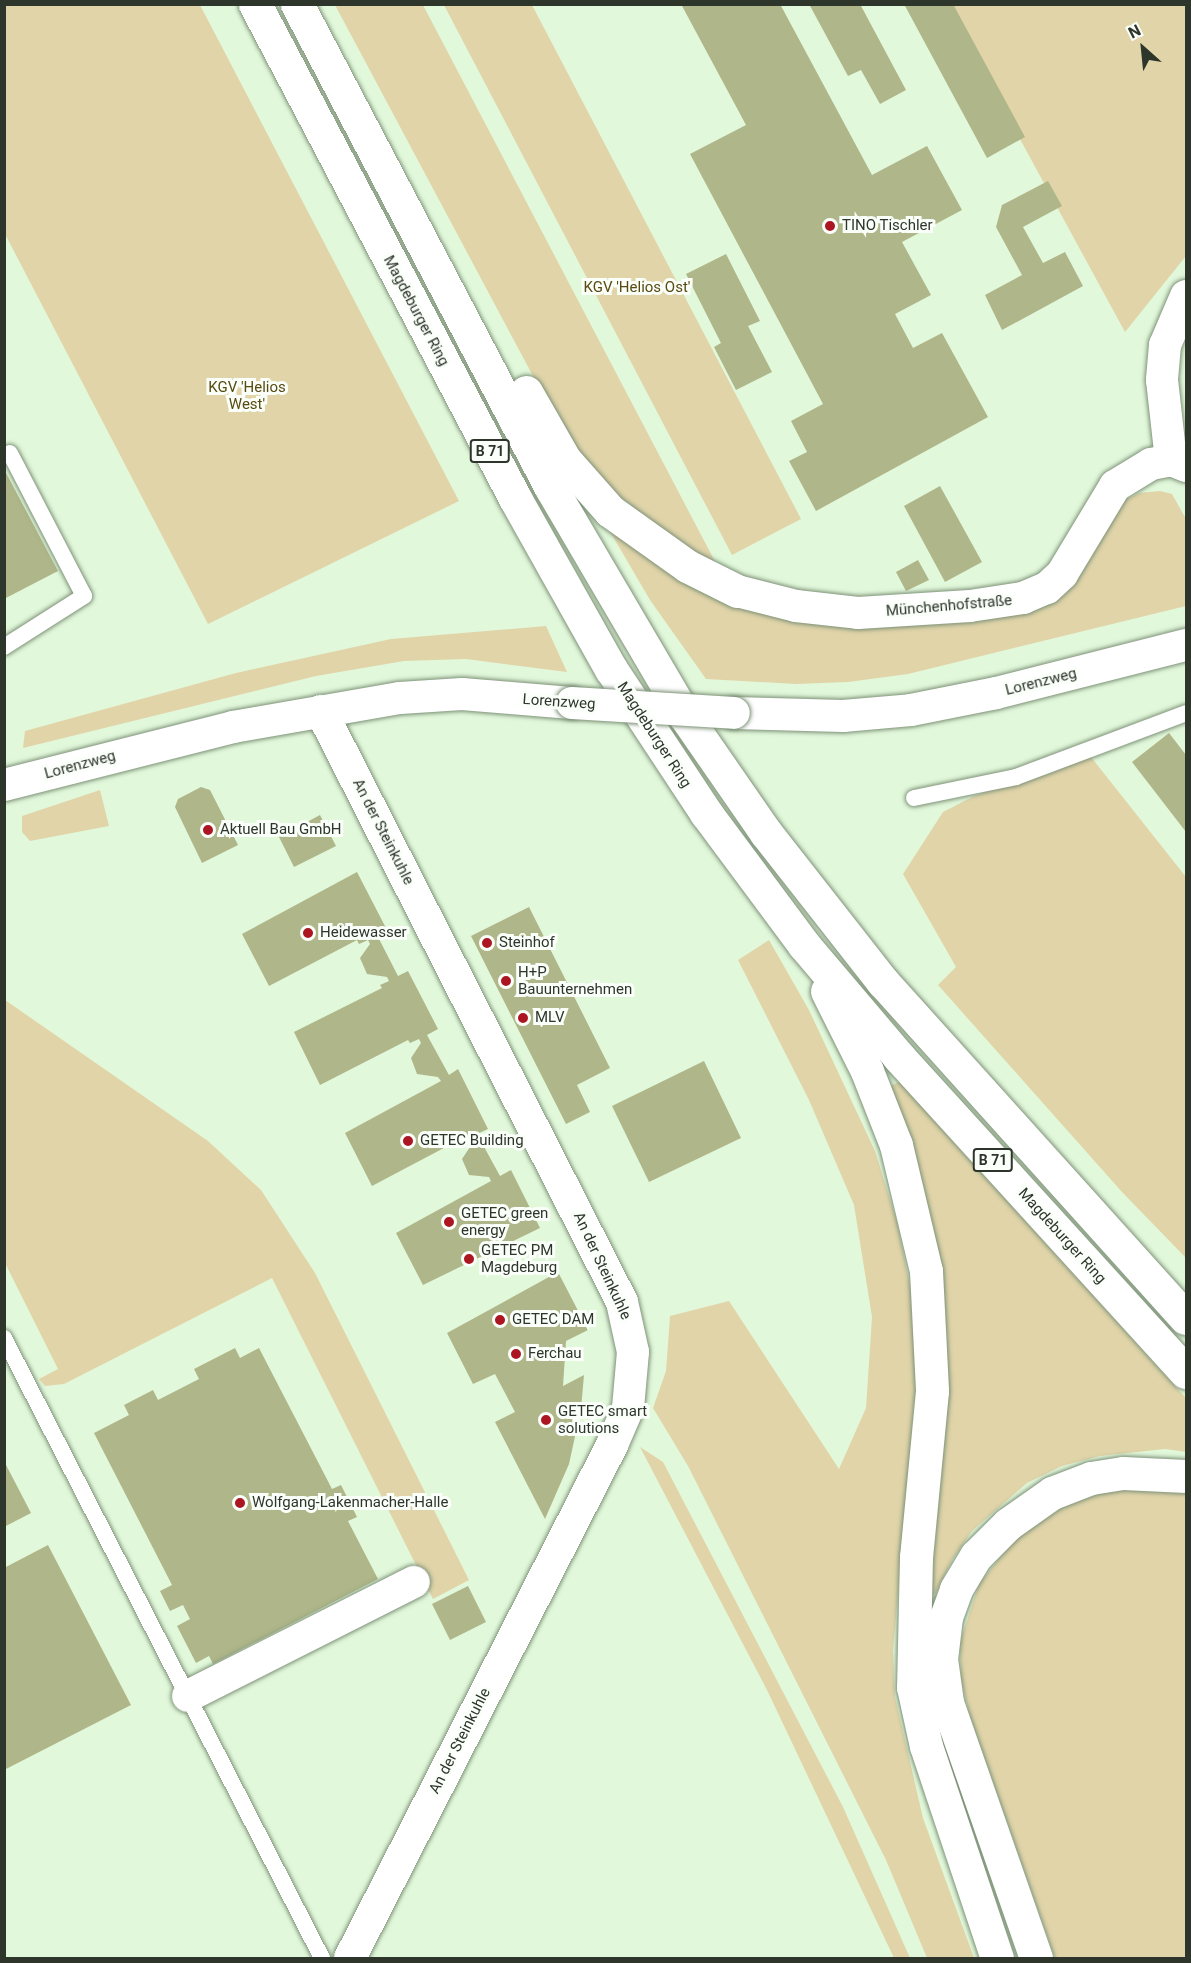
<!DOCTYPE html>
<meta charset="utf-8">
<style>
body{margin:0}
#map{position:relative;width:1191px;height:1963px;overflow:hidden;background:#e2f8db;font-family:Roboto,sans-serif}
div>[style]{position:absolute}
.green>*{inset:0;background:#e1d4a9}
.building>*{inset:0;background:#afb689}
.roads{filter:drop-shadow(0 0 2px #7e9278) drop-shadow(0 0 2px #7e9278)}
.lane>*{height:16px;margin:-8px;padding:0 8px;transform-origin:8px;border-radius:8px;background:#fff}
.street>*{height:32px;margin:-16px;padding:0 16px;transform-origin:16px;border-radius:16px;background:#fff}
.highway>*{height:33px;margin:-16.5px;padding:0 16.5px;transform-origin:16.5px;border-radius:16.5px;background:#fff}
.bridges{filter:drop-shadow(0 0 2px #7e9278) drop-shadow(0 0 2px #7e9278)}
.street-bridge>*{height:32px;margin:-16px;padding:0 16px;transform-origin:16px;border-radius:16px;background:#fff}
.dots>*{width:16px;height:16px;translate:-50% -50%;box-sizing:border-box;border:3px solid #fafff9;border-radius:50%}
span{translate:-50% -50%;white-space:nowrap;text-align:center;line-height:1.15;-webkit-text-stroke:6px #fafff9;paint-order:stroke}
.shield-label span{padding:2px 4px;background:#fafff9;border:2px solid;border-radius:4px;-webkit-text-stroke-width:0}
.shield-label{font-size:14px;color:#2e362c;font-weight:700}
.poi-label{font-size:15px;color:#2e362c}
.left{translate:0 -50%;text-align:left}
.park-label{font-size:15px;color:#594a12}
.street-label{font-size:15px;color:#2e362c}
.frame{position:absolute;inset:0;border:6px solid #2e362c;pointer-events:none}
.north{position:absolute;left:1113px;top:18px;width:60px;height:60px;-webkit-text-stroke:4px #fafff9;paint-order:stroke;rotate:333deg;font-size:16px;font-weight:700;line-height:24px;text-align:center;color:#2e362c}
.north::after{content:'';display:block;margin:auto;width:21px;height:27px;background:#2e362c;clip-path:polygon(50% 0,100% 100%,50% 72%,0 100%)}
</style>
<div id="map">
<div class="green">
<div style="clip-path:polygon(5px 4px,200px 5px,459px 501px,208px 624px,5px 234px)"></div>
<div style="clip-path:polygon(335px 5px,423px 5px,720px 571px,625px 503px,585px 462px,549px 406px)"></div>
<div style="clip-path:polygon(444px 5px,532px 5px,801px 519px,732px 555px)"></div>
<div style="clip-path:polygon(947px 5px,1186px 5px,1186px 256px,1125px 332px)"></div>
<div style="clip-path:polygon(1160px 491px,1172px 494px,1186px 519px,1186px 606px,908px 674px,848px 682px,796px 684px,706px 679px,650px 600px,608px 528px,699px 587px,1017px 613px,1120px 503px,1139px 493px)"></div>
<div style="clip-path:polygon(546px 626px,567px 672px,466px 659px,404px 661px,316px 676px,23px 748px,25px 731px,236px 673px,391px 639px)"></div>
<div style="clip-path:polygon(1091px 757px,1186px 877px,1186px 1258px,1122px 1192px,938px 985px,956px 967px,903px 874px,943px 812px,974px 796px)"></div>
<div style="clip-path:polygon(100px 790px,109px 826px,30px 841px,22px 832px,22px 816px)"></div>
<div style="clip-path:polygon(769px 940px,809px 1010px,875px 1151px,897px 1222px,913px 1300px,917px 1373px,893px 1651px,895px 1697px,923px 1818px,974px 1958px,927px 1958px,886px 1860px,688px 1466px,653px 1408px,666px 1371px,670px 1316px,729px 1301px,839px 1469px,866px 1408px,872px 1317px,854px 1205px,809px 1100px,738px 960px)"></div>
<div style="clip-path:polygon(5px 1000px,208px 1141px,261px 1190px,315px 1273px,469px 1580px,433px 1599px,272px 1278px,64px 1384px,45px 1386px,39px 1379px,58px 1369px,5px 1263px)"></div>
<div style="clip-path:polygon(899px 1082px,1186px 1398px,1186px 1452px,1165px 1449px,1100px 1456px,1062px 1466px,1027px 1483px,972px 1531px,952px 1560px,936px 1593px,930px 1595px,946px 1425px,947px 1338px,940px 1267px,890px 1086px)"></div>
<div style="clip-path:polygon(640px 1447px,663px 1462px,843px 1807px,910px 1958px,894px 1958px,767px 1690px)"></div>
<div style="clip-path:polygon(1121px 1489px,1186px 1492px,1186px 1958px,1055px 1958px,970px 1716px,961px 1680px,960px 1642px,979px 1584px,1010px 1545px,1031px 1526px,1073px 1501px)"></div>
</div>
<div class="building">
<div style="clip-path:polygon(681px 4px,780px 4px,872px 175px,927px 146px,962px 210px,902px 242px,931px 295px,895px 314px,913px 348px,942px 333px,988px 417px,816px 511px,789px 461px,807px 452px,791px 421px,823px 404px,690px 154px,746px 125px)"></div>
<div style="clip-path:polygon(809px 4px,860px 4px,906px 90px,880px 104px,861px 70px,848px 76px)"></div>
<div style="clip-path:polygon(904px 4px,953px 4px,1025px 137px,987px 158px)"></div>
<div style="clip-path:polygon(1048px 181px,1062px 206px,1023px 227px,1043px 263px,1065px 252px,1083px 286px,1002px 330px,985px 295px,1022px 275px,996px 227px,1002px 205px)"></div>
<div style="clip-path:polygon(726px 254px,760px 321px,748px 326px,772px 372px,736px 390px,714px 347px,721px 343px,686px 274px)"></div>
<div style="clip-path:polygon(4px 469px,58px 571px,4px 599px)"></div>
<div style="clip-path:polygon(940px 486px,982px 562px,945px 582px,904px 506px)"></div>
<div style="clip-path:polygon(918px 560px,929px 580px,906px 591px,896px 572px)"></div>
<div style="clip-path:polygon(1169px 733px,1186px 755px,1186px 832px,1132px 762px)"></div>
<div style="clip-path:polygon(201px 787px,210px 790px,238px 845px,202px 863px,175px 807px,178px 799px)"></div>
<div style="clip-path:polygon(320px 815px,336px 846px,294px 867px,279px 837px)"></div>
<div style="clip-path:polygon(357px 872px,387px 930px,377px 935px,398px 976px,408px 971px,438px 1029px,427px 1035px,449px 1075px,458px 1069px,488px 1129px,477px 1134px,500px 1176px,511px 1170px,540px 1228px,423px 1285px,396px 1233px,491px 1181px,489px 1177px,469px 1175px,462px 1159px,472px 1144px,469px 1139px,461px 1143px,459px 1140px,372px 1186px,345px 1133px,441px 1081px,438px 1077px,417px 1074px,411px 1058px,421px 1043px,419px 1039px,410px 1043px,408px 1040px,320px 1085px,294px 1032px,382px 988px,380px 985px,389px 981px,387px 977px,367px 974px,360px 958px,370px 944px,368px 940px,359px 944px,357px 940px,269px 986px,242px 934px)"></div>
<div style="clip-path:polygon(529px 907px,610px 1068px,577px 1085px,590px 1112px,566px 1124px,471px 936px)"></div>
<div style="clip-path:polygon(704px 1061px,741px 1138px,649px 1182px,612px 1106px)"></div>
<div style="clip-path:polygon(558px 1272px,588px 1330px,566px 1341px,563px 1386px,584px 1375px,581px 1409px,569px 1464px,545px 1519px,495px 1422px,515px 1412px,495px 1374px,473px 1384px,447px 1333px)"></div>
<div style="clip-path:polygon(235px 1348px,240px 1358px,259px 1348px,332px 1489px,341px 1485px,357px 1517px,348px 1521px,378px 1579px,213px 1664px,209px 1656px,196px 1663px,177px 1626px,190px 1619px,183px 1605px,170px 1611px,160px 1591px,172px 1585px,94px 1433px,129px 1415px,124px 1405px,153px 1390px,158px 1400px,199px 1379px,194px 1369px)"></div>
<div style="clip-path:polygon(4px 1461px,31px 1513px,4px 1527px)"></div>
<div style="clip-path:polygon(48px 1545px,131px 1705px,4px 1770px,4px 1568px)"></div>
<div style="clip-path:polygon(468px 1586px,486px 1622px,450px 1640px,432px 1604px)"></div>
</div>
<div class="roads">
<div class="lane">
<div style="left:4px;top:647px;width:95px;rotate:-32.5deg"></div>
<div style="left:84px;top:596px;width:161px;rotate:-117.4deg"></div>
<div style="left:914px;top:798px;width:104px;rotate:-11.6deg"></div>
<div style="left:1016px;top:777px;width:182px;rotate:-20.6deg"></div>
<div style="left:4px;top:1338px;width:697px;rotate:62.85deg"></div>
</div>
<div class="street">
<div style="left:1186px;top:296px;width:53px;rotate:113.2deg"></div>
<div style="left:1165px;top:345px;width:35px;rotate:95deg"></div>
<div style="left:1162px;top:380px;width:81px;rotate:83.6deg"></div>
<div style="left:1171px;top:460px;width:16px;rotate:22deg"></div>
<div style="left:737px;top:591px;width:61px;rotate:14.3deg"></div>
<div style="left:796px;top:606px;width:62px;rotate:6.4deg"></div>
<div style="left:858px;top:613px;width:112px;rotate:-3.6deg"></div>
<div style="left:970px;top:606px;width:54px;rotate:-8.6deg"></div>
<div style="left:1023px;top:598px;width:26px;rotate:-23deg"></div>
<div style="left:1047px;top:588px;width:21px;rotate:-43deg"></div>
<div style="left:1062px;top:574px;width:103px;rotate:-58.9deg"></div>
<div style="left:1115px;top:486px;width:42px;rotate:-31.4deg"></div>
<div style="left:1151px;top:464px;width:20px;rotate:-11deg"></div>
<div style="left:321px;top:711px;width:663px;rotate:63.01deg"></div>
<div style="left:622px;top:1302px;width:51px;rotate:77.6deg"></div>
<div style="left:633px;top:1352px;width:56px;rotate:95.1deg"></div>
<div style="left:628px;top:1408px;width:40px;rotate:113.4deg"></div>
<div style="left:612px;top:1445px;width:576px;rotate:117.05deg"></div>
<div style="left:734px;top:713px;width:109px;rotate:1.6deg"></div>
<div style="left:843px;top:716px;width:68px;rotate:-5deg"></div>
<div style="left:911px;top:710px;width:87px;rotate:-11.3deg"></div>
<div style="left:996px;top:693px;width:196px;rotate:-14.2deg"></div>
<div style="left:4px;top:785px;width:236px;rotate:-14.2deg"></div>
<div style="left:233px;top:727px;width:169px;rotate:-9.9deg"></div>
<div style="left:400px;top:698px;width:62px;rotate:-3.7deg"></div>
<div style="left:462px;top:694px;width:110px;rotate:4.7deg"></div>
<div style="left:188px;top:1696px;width:253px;rotate:-26.8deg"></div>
</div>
<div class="highway">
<div style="left:255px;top:4px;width:560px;rotate:62.25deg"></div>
<div style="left:516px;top:500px;width:194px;rotate:60.7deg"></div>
<div style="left:611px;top:669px;width:173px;rotate:56.6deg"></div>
<div style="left:706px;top:813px;width:164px;rotate:53.4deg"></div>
<div style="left:804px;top:945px;width:147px;rotate:49.7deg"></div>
<div style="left:899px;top:1057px;width:426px;rotate:47.7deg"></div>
<div style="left:297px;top:4px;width:547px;rotate:62.31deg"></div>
<div style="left:551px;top:488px;width:264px;rotate:59.6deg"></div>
<div style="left:685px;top:716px;width:142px;rotate:55.3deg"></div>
<div style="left:766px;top:833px;width:189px;rotate:51.9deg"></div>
<div style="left:883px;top:982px;width:452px;rotate:48deg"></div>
<div style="left:526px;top:392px;width:78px;rotate:60.2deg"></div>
<div style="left:565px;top:460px;width:68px;rotate:48.6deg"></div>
<div style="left:610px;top:511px;width:95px;rotate:35.5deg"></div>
<div style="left:687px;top:566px;width:56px;rotate:26.6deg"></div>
<div style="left:827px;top:991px;width:89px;rotate:63.4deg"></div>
<div style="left:867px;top:1071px;width:79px;rotate:68.6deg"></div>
<div style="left:896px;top:1145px;width:130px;rotate:76.6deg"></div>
<div style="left:926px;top:1271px;width:120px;rotate:87.1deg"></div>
<div style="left:932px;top:1391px;width:167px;rotate:95.5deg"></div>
<div style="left:916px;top:1557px;width:130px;rotate:91.3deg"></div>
<div style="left:913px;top:1687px;width:60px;rotate:77.6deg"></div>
<div style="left:926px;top:1746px;width:224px;rotate:71.5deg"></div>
<div style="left:1036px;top:1958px;width:271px;rotate:-109.2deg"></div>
<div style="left:947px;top:1702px;width:43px;rotate:-97.9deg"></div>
<div style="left:941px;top:1659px;width:42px;rotate:-83.2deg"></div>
<div style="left:946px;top:1617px;width:30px;rotate:-70deg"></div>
<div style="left:956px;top:1589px;width:39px;rotate:-59deg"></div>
<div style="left:976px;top:1556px;width:45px;rotate:-45deg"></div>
<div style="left:1008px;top:1524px;width:54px;rotate:-35.2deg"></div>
<div style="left:1052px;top:1493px;width:42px;rotate:-21deg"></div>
<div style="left:1091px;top:1478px;width:32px;rotate:-9deg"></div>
<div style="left:1123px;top:1473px;width:63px;rotate:2.7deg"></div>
</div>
</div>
<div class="bridges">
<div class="street-bridge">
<div style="left:572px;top:703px;width:162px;rotate:3.5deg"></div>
</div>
</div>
<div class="dots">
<div style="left:830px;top:226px;background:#ab1622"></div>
<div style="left:208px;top:830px;background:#ab1622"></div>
<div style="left:308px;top:933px;background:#ab1622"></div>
<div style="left:487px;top:943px;background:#ab1622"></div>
<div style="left:506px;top:981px;background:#ab1622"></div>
<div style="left:523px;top:1018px;background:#ab1622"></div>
<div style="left:408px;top:1141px;background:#ab1622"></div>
<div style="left:449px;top:1222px;background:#ab1622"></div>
<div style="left:469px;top:1259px;background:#ab1622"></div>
<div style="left:500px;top:1320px;background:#ab1622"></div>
<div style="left:516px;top:1354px;background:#ab1622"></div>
<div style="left:546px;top:1420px;background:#ab1622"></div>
<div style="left:240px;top:1503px;background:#ab1622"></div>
</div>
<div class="shield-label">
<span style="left:490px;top:451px">B 71</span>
<span style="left:993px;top:1160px">B 71</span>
</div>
<div class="poi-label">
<span class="left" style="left:842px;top:226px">TINO Tischler</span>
<span class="left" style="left:220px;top:830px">Aktuell Bau GmbH</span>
<span class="left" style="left:320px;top:933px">Heidewasser</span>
<span class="left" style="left:499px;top:943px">Steinhof</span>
<span class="left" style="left:518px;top:981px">H+P<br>Bauunternehmen</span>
<span class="left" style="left:535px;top:1018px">MLV</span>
<span class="left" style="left:420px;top:1141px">GETEC Building</span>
<span class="left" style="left:461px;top:1222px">GETEC green<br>energy</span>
<span class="left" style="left:481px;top:1259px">GETEC PM<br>Magdeburg</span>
<span class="left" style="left:512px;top:1320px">GETEC DAM</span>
<span class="left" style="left:528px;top:1354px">Ferchau</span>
<span class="left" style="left:558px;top:1420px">GETEC smart<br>solutions</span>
<span class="left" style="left:252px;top:1503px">Wolfgang-Lakenmacher-Halle</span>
</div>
<div class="park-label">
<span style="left:637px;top:288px">KGV 'Helios Ost'</span>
<span style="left:247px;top:396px">KGV 'Helios<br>West'</span>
</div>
<div class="street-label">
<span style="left:416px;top:311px;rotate:62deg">Magdeburger Ring</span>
<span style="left:949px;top:606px;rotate:-5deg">Münchenhofstraße</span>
<span style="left:1041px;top:682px;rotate:-14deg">Lorenzweg</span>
<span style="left:559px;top:702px;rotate:4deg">Lorenzweg</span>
<span style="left:654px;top:735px;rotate:57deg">Magdeburger Ring</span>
<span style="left:80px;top:765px;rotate:-15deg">Lorenzweg</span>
<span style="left:383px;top:832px;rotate:63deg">An der Steinkuhle</span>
<span style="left:1062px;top:1236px;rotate:48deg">Magdeburger Ring</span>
<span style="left:602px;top:1266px;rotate:65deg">An der Steinkuhle</span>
<span style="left:460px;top:1741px;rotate:-63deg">An der Steinkuhle</span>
</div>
<div class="frame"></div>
<div class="north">N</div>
</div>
